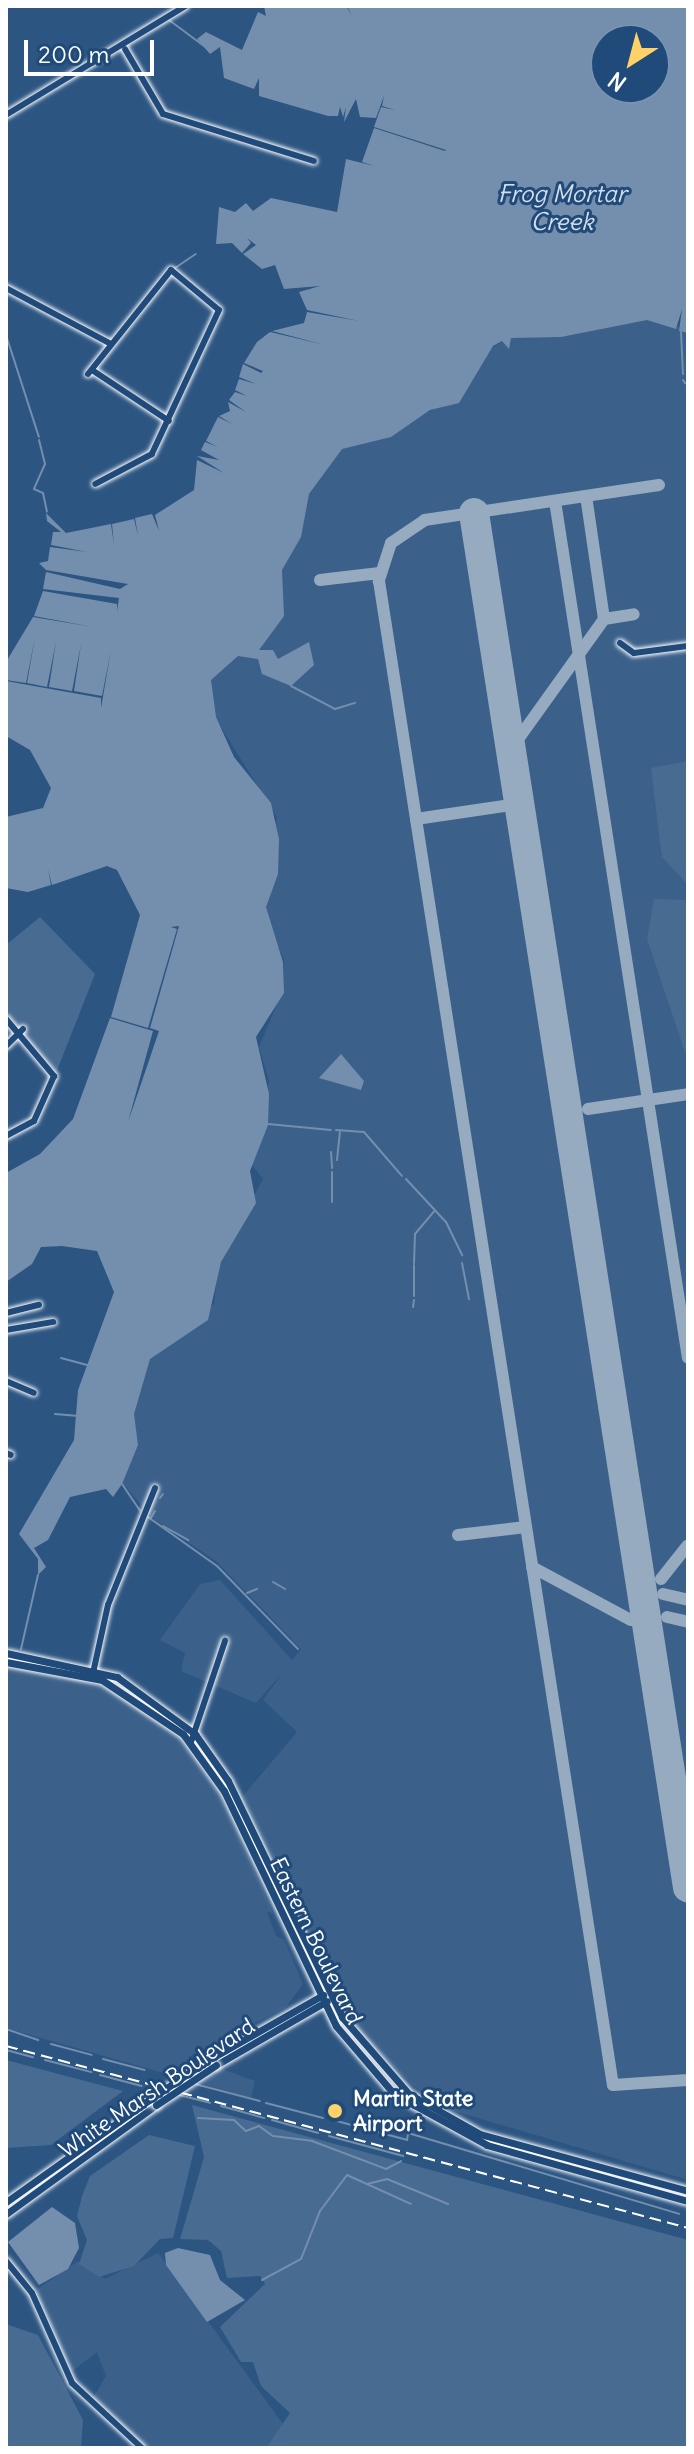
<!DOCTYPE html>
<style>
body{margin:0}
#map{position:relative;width:694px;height:2454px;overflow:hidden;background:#2c5582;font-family:Delius,sans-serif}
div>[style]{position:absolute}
.built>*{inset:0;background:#3b618b}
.green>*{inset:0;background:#486b92}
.water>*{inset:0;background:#748fad}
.stream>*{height:2px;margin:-1px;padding:0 1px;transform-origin:1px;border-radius:1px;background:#748fad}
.taxiway>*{height:12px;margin:-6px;padding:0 6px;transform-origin:6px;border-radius:6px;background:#96aac0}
.runway>*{height:30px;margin:-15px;padding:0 15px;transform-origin:15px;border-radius:15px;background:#96aac0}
.roads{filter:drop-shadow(0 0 2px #fff) drop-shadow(0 0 2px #fff)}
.minor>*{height:6px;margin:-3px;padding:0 3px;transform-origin:3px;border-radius:3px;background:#1f4a7a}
.major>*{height:7px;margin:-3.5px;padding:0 3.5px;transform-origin:3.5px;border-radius:3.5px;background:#1f4a7a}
.rail>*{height:2px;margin-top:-1px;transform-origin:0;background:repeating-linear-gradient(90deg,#fff 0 12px,transparent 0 18px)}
.bridges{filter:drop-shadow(0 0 2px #fff) drop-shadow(0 0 2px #fff)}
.major-bridge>*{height:7px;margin:-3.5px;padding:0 3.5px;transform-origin:3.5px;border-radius:3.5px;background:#1f4a7a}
.dots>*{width:22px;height:22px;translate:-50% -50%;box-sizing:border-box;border:4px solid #1f4a7a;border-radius:50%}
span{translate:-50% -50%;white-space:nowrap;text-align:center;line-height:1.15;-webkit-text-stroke:6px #1f4a7a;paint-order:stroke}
.street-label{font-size:22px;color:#fff}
.poi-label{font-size:22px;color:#fff;font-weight:700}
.left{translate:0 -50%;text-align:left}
.water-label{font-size:24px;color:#d5dde6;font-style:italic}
.frame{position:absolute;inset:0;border:8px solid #fff;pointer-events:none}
.north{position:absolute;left:590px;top:24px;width:80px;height:80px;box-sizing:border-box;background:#1f4a7a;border:2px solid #7992af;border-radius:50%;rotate:216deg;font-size:22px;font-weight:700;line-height:32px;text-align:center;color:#fff}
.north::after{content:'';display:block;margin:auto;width:28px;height:36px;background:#ffd166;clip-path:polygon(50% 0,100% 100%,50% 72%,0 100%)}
.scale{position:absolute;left:24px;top:40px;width:130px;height:36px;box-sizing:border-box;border:4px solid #fff;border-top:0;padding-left:10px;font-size:24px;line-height:28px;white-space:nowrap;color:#fff;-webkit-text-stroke:6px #1f4a7a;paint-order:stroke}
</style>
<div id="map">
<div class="built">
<div style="clip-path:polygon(643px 315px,688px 330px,688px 2180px,451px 2110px,414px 2086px,361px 2034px,243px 1796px,297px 1732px,263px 1700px,281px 1675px,256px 1703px,181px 1671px,185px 1653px,160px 1640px,200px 1584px,220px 1580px,292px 1660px,301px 1649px,216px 1561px,155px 1520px,122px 1483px,137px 1439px,128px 1427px,151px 1354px,214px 1304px,219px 1261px,263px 1179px,252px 1165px,269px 1081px,259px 1047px,283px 990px,284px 960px,265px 913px,277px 817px,212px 713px,211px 674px,283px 599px,280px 569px,310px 486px,340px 445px,394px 431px,444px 403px,489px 350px,512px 335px)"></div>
<div style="clip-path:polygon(6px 1666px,79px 1678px,127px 1697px,172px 1729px,221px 1797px,273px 1913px,267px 1912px,276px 1936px,284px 1940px,303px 1984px,286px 2007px,188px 2057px,255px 2081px,251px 2098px,6px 2028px)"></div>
<div style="clip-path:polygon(158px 2253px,283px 2424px,266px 2448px,147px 2448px,93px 2398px,106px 2376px,97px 2352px,71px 2372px,36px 2290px,78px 2261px,105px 2279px)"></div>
</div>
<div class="green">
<div style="clip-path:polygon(688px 761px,688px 885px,662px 857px,651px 768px)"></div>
<div style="clip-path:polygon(654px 899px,688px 900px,686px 1055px,647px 939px)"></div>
<div style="clip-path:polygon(40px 917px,95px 974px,56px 1073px,6px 1013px,6px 945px)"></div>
<div style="clip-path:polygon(6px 2060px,123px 2091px,51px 2145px,6px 2148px)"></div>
<div style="clip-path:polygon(192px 2105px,688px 2240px,688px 2448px,266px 2448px,290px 2413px,261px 2386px,253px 2362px,241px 2362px,220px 2327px,265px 2284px,260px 2276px,227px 2278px,221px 2251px,208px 2240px,180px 2239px,204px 2157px)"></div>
<div style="clip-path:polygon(149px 2135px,195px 2146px,173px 2238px,160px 2239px,134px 2266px,99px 2277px,79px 2264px,87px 2240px,77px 2216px,82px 2196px,90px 2176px)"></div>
<div style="clip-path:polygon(6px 2324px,38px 2335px,83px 2420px,81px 2448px,6px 2448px)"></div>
</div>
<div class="water">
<div style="clip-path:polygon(evenodd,264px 6px,346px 6px,352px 16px,347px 6px,688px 6px,688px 333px,679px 331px,682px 309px,676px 329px,647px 320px,561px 337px,511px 338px,509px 349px,502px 341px,493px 346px,459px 403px,430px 410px,391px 437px,342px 449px,309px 494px,301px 537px,282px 570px,284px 616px,259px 650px,273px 650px,278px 659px,309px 642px,314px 665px,291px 686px,262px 674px,258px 659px,238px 656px,211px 680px,216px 717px,234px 757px,271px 803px,279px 839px,278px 874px,266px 907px,283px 962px,284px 993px,256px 1037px,269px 1094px,268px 1125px,250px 1171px,256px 1203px,221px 1262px,208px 1320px,150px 1359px,134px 1414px,138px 1445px,122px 1484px,113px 1497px,106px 1489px,70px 1497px,48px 1540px,34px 1548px,46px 1567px,38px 1575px,38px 1559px,19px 1534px,74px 1440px,78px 1390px,114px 1292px,97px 1251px,62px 1246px,41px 1247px,32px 1264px,6px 1282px,6px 1173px,40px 1154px,73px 1119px,110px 1018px,153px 1031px,128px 1122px,159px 1031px,150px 1028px,179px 926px,171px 927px,177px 929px,148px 1028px,111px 1017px,140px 915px,117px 870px,107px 866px,52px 885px,48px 869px,51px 885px,28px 892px,6px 888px,6px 817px,43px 808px,51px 788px,30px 750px,6px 736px,6px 681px,101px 698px,101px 708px,111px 650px,102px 696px,74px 691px,81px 644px,72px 691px,49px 687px,56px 642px,47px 687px,27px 683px,35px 637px,26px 683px,6px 680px,6px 662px,33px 617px,93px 627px,34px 616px,43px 591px,117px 604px,117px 611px,119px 598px,43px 589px,46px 572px,120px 589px,128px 584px,46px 570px,39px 563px,48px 561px,50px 547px,87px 552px,51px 545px,53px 532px,61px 532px,47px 521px,46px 513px,66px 533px,111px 524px,114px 545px,112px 524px,134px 519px,138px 536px,135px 518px,152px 514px,159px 531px,155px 515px,194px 490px,197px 460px,224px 473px,197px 456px,219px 460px,201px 450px,205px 442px,218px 447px,206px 441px,218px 417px,232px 424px,219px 416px,230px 411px,228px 402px,246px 412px,229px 400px,235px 392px,247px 396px,235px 390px,239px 379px,256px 384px,239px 377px,243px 364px,261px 373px,263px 371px,244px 363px,257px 342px,270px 332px,325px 345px,272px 331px,304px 323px,307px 312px,359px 321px,307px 310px,299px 292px,320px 286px,284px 289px,275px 265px,262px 269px,243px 254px,256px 245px,247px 238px,251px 243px,242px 253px,232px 243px,216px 244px,219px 207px,235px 212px,246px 203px,253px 211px,271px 198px,337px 212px,346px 159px,374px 166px,362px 162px,374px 128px,445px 151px,446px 150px,374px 127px,381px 107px,395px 110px,382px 106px,384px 96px,376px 118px,360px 117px,356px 99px,344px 122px,346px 107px,343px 117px,340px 107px,338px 116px,328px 116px,259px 96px,259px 78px,254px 89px,224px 78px,220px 47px,210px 54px,197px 39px,206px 32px,242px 50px,258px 12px,266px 16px,264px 6px,606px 40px,654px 40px,654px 88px,606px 88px,606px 40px)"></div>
<div style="clip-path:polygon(341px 1054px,364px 1081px,361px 1090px,319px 1078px)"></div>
<div style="clip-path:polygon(52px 2207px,75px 2223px,79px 2248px,68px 2269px,39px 2285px,8px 2242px)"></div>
<div style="clip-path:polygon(178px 2248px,210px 2255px,220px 2280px,245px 2300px,207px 2322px,166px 2265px,165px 2253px)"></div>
</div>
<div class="stream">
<div style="left:169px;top:20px;width:44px;rotate:36.6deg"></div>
<div style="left:175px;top:268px;width:25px;rotate:-34deg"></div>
<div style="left:681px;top:332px;width:42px;rotate:87.3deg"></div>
<div style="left:6px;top:335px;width:107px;rotate:72.1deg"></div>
<div style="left:683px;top:380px;width:4px;rotate:56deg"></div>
<div style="left:39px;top:440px;width:25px;rotate:76deg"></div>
<div style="left:45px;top:464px;width:27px;rotate:114deg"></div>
<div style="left:34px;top:489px;width:10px;rotate:24deg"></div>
<div style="left:43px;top:493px;width:19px;rotate:78deg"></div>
<div style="left:291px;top:686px;width:50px;rotate:27.6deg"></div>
<div style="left:335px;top:709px;width:21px;rotate:-17deg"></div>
<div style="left:268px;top:1124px;width:63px;rotate:5.4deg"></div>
<div style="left:336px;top:1130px;width:28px;rotate:4deg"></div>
<div style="left:364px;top:1132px;width:58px;rotate:49.2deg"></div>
<div style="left:331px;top:1152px;width:16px;rotate:86deg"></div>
<div style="left:337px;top:1160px;width:28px;rotate:-84deg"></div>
<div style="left:406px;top:1179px;width:59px;rotate:47.1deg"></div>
<div style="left:446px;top:1222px;width:37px;rotate:64deg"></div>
<div style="left:332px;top:1202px;width:30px;rotate:-90deg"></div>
<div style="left:414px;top:1263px;width:29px;rotate:-88deg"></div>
<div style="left:415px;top:1234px;width:30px;rotate:-50deg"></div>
<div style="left:462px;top:1263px;width:37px;rotate:79deg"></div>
<div style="left:414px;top:1296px;width:31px;rotate:-90deg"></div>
<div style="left:413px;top:1307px;width:7px;rotate:-82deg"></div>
<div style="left:61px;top:1358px;width:28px;rotate:15deg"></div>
<div style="left:55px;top:1414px;width:24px;rotate:5deg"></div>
<div style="left:122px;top:1484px;width:32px;rotate:56deg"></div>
<div style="left:160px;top:1498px;width:5px;rotate:-53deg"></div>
<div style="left:148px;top:1517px;width:85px;rotate:35.4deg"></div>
<div style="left:217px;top:1566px;width:116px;rotate:45.7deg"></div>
<div style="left:151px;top:1518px;width:8px;rotate:-60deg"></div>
<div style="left:163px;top:1526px;width:29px;rotate:29deg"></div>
<div style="left:273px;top:1582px;width:14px;rotate:30deg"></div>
<div style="left:247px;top:1593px;width:11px;rotate:-22deg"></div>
<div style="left:21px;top:1649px;width:76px;rotate:-77.1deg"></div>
<div style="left:6px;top:2029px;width:34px;rotate:19deg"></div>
<div style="left:51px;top:2044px;width:42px;rotate:15deg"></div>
<div style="left:6px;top:2050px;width:28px;rotate:15deg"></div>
<div style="left:103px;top:2059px;width:43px;rotate:14.7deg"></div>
<div style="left:45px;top:2060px;width:48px;rotate:14.6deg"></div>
<div style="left:100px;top:2075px;width:43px;rotate:14.7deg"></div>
<div style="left:195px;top:2084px;width:67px;rotate:14.7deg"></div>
<div style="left:175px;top:2094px;width:36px;rotate:14deg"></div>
<div style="left:266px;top:2103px;width:59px;rotate:14.7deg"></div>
<div style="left:221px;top:2106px;width:45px;rotate:15.6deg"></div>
<div style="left:198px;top:2118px;width:36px;rotate:3deg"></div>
<div style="left:234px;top:2120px;width:16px;rotate:43deg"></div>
<div style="left:246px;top:2131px;width:14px;rotate:-21deg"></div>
<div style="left:259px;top:2126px;width:17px;rotate:36deg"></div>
<div style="left:273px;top:2136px;width:39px;rotate:7deg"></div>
<div style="left:312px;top:2141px;width:79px;rotate:20.7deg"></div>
<div style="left:386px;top:2169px;width:17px;rotate:-28deg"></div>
<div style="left:272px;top:2120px;width:48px;rotate:15.8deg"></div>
<div style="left:333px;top:2120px;width:77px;rotate:15.1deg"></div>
<div style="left:407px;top:2140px;width:12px;rotate:-81deg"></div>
<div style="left:408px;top:2133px;width:283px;rotate:16.6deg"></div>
<div style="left:329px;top:2136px;width:77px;rotate:15.1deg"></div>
<div style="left:367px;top:2184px;width:21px;rotate:-14deg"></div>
<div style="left:387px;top:2179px;width:66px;rotate:22.3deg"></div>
<div style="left:262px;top:2280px;width:44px;rotate:-28.3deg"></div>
<div style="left:301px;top:2259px;width:52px;rotate:-68.4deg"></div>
<div style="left:320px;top:2211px;width:45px;rotate:-53.1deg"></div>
<div style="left:347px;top:2175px;width:70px;rotate:24.4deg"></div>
</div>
<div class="taxiway">
<div style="left:659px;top:485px;width:237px;rotate:171.5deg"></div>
<div style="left:425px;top:520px;width:41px;rotate:145.9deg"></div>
<div style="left:391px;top:543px;width:40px;rotate:108deg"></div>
<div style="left:379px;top:581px;width:1522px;rotate:81.16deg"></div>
<div style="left:613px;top:2085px;width:75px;rotate:-3.8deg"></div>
<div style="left:555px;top:501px;width:867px;rotate:81.18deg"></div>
<div style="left:320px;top:580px;width:60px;rotate:-6.7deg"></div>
<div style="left:604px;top:619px;width:30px;rotate:-9deg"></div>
<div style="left:511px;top:749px;width:160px;rotate:-54.4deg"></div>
<div style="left:604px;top:619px;width:124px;rotate:-98.3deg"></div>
<div style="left:416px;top:819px;width:89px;rotate:-8.4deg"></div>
<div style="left:588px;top:1109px;width:101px;rotate:-8.5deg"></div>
<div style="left:458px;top:1535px;width:68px;rotate:-6.7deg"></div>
<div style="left:532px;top:1567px;width:112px;rotate:28.2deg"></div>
<div style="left:661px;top:1579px;width:43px;rotate:-51.5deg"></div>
<div style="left:663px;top:1594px;width:26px;rotate:13deg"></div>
<div style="left:667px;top:1617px;width:22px;rotate:13deg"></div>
</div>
<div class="runway">
<div style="left:474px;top:513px;width:1391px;rotate:81.15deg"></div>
</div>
<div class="roads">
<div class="minor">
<div style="left:125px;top:49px;width:75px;rotate:59.7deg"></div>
<div style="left:163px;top:114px;width:158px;rotate:17.3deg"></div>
<div style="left:6px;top:115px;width:210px;rotate:-31.3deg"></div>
<div style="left:6px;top:288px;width:119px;rotate:28.1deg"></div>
<div style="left:92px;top:370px;width:92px;rotate:33.5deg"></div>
<div style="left:88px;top:374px;width:133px;rotate:-51.4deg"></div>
<div style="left:171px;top:270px;width:62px;rotate:39.8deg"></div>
<div style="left:219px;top:310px;width:159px;rotate:115deg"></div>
<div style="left:152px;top:454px;width:64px;rotate:152.2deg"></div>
<div style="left:620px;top:643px;width:17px;rotate:36deg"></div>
<div style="left:634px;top:653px;width:54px;rotate:-7.4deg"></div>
<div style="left:6px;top:1019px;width:75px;rotate:49.9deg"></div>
<div style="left:54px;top:1076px;width:49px;rotate:114deg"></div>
<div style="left:34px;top:1121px;width:32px;rotate:152deg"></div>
<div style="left:6px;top:1046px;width:24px;rotate:-45deg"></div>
<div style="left:6px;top:1313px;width:34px;rotate:-14deg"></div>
<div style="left:6px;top:1330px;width:48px;rotate:-9.7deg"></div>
<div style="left:6px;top:1381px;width:30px;rotate:23deg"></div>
<div style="left:6px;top:1453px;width:5px;rotate:22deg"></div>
<div style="left:93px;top:1673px;width:70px;rotate:-77.6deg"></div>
<div style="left:108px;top:1605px;width:126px;rotate:-68.1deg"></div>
<div style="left:191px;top:1742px;width:107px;rotate:-71.4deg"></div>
<div style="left:6px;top:2261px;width:41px;rotate:50.9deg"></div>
<div style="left:32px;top:2293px;width:98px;rotate:66deg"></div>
<div style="left:72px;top:2383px;width:96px;rotate:42.9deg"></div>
</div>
<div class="major">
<div style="left:6px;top:1653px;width:114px;rotate:12.2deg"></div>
<div style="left:117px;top:1677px;width:97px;rotate:36.2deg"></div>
<div style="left:195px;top:1734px;width:57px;rotate:54.9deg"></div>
<div style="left:228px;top:1781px;width:262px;rotate:64.2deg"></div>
<div style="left:342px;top:2017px;width:102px;rotate:49deg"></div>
<div style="left:409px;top:2094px;width:81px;rotate:29.4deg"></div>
<div style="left:480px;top:2134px;width:216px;rotate:15.3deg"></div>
<div style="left:6px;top:1662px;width:98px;rotate:10.6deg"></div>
<div style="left:102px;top:1680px;width:97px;rotate:33.7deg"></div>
<div style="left:183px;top:1734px;width:70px;rotate:54.3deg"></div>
<div style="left:224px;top:1791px;width:260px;rotate:64.5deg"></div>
<div style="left:336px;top:2026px;width:89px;rotate:49.5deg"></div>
<div style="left:394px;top:2094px;width:106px;rotate:28.7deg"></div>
<div style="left:487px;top:2145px;width:209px;rotate:15.6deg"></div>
<div style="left:205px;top:2062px;width:136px;rotate:-29.6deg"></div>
<div style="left:216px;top:2065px;width:128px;rotate:-30deg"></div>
<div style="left:6px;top:2202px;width:172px;rotate:-35.5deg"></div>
<div style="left:6px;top:2214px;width:185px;rotate:-36deg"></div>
</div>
</div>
<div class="rail">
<div style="left:6px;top:2046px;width:706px;rotate:14.94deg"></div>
</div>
<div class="bridges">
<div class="major-bridge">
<div style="left:146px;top:2102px;width:71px;rotate:-34.1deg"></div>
<div style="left:156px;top:2105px;width:72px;rotate:-33.7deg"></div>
</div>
</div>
<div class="dots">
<div style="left:335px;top:2111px;background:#ffd166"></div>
</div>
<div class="street-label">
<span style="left:316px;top:1941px;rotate:64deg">Eastern Boulevard</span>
<span style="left:157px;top:2088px;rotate:-34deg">White Marsh Boulevard</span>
</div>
<div class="poi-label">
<span class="left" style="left:353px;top:2111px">Martin State<br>Airport</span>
</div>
<div class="water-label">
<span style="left:562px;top:208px">Frog Mortar<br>Creek</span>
</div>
<div class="frame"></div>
<div class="north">N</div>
<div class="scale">200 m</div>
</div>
